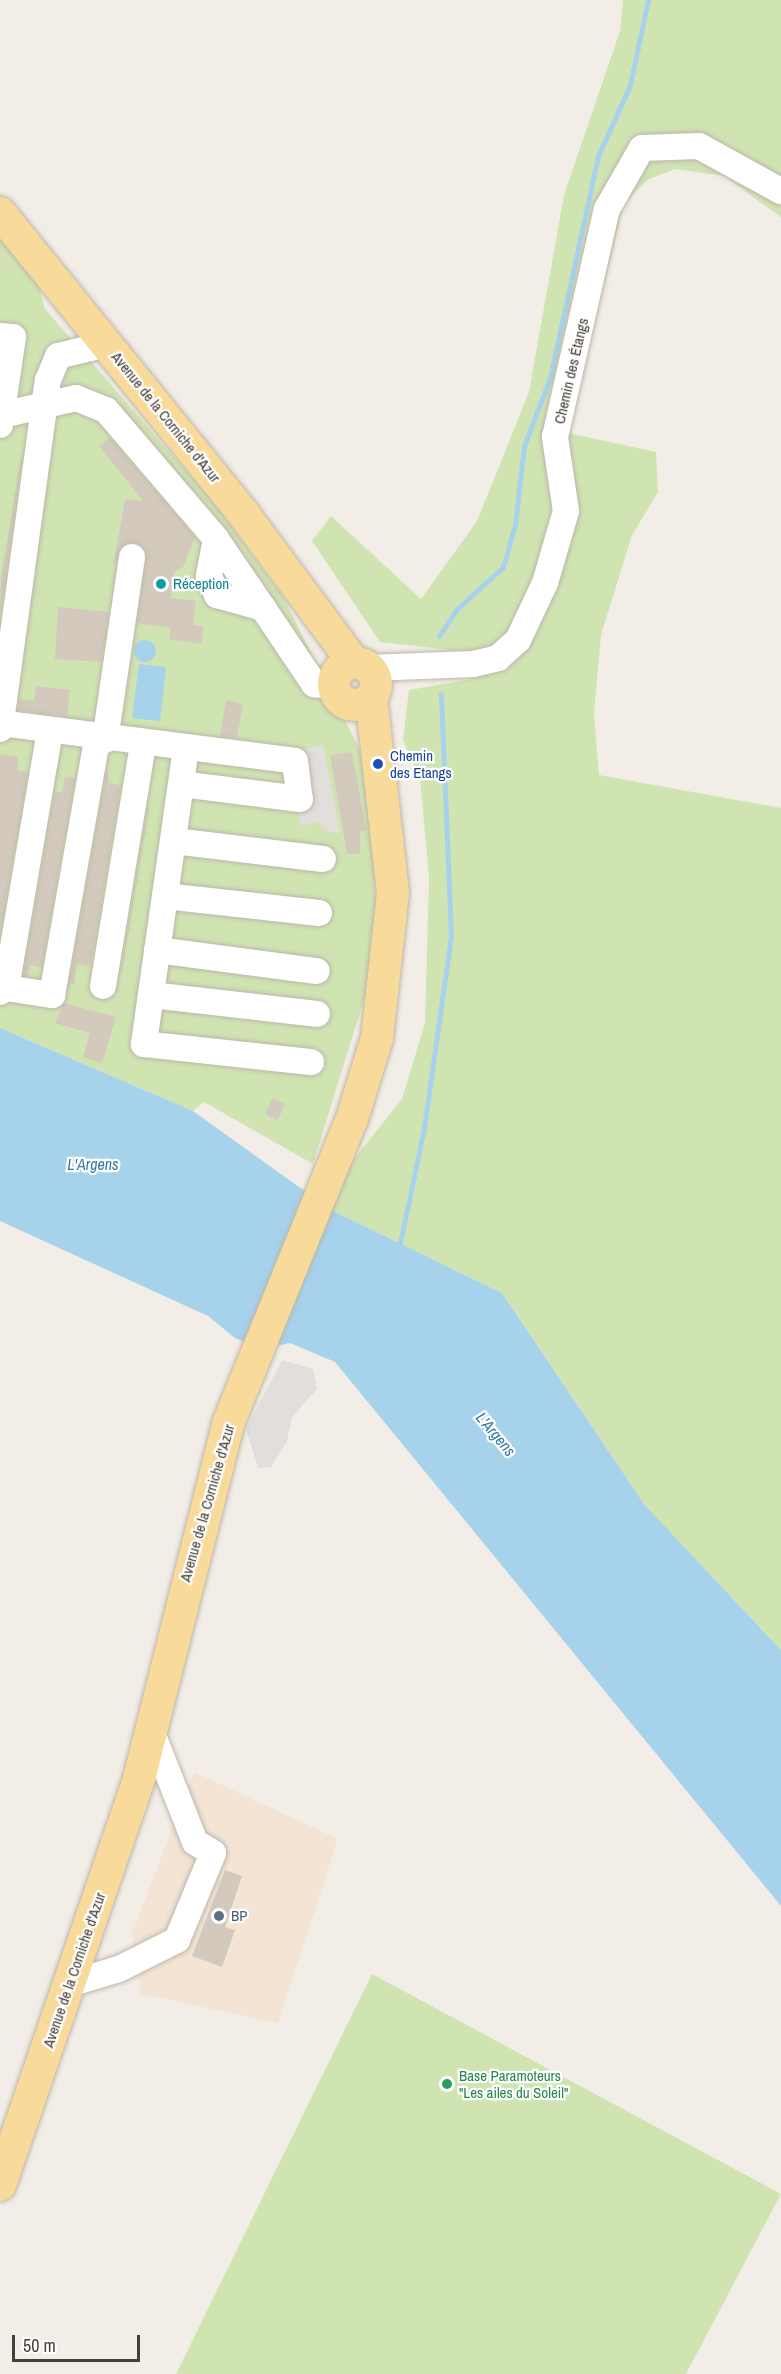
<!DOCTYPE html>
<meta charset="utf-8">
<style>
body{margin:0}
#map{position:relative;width:781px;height:2374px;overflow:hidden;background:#f2eee7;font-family:"Archivo Narrow",sans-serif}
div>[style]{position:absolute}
.commercial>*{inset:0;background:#f3e4d3}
.green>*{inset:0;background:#d0e4b2}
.parking>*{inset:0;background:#e1dedb}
.water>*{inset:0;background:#a6d2ec}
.round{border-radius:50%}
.stream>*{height:5px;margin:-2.5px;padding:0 2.5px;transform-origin:2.5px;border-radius:2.5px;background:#a6d2ec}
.building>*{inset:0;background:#d3cabd}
.roads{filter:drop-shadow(0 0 2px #bdb6aa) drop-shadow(0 0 2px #bdb6aa)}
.minor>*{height:26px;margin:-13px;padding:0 13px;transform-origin:13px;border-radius:13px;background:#fff}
.major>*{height:32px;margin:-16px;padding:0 16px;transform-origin:16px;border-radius:16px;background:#f8da9a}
.major>.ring{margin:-16px;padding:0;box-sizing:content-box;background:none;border:32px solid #f8da9a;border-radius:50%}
.dots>*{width:16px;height:16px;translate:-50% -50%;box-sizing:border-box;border:3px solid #fff;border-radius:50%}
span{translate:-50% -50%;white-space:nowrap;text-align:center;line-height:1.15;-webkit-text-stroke:4.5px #fff;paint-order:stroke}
.street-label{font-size:15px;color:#453f36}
.culture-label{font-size:15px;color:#0d838f}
.left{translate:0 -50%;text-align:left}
.transit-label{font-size:15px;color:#164399}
.service-label{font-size:15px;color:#4e5e75}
.leisure-label{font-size:15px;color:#27864d}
.water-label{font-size:16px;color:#3479a3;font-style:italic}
.scale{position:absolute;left:12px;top:2335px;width:128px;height:27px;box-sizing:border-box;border:3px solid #453f36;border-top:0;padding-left:8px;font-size:18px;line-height:21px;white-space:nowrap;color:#453f36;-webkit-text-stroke:4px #fff;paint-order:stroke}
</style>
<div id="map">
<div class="commercial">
<div style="clip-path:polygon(194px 1772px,338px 1839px,278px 2023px,141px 1994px,132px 1933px)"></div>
</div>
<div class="green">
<div style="clip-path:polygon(623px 0,781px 0,781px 217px,724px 176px,675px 169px,649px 179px,624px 202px,568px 433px,656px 452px,658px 492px,632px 535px,601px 635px,594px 714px,599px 775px,781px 808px,781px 1650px,644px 1504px,502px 1293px,331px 1210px,346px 1169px,402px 1099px,425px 1023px,429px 877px,420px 779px,403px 740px,409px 690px,472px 679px,477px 653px,380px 642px,312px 541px,331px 516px,421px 599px,477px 521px,529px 392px,564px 195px,620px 31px)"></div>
<div style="clip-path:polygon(0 235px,38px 282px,45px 309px,214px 503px,283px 597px,360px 750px,374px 844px,376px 910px,367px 990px,313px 1164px,204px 1102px,193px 1111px,0 1028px)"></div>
<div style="clip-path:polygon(372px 1974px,781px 2194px,686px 2374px,176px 2374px)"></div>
</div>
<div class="parking">
<div style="clip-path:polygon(323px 745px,340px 833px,325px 831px,318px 821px,301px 826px,290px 752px)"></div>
<div style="clip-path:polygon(282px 1360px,313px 1369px,317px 1389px,292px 1417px,287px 1441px,271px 1467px,258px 1468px,246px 1429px)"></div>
</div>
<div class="water">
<div class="round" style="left:134px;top:640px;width:22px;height:22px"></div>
<div style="clip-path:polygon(139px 664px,166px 667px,160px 721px,132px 718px)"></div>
<div style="clip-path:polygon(0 1028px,193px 1111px,331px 1210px,502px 1293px,644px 1504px,781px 1650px,781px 1906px,335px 1362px,290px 1343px,261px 1349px,235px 1338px,208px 1316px,0 1221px)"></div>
</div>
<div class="stream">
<div style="left:439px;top:636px;width:32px;rotate:-56deg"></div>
<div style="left:457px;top:609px;width:62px;rotate:-42.4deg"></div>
<div style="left:503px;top:567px;width:44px;rotate:-74.1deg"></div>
<div style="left:515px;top:525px;width:80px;rotate:-83.5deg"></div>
<div style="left:524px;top:446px;width:73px;rotate:-69.1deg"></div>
<div style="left:550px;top:378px;width:227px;rotate:-77.8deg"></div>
<div style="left:598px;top:156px;width:78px;rotate:-65.7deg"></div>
<div style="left:630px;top:85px;width:87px;rotate:-78deg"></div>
<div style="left:399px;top:1248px;width:123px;rotate:-78.2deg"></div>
<div style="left:424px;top:1128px;width:195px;rotate:-82deg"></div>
<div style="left:451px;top:935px;width:241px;rotate:-92.4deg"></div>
</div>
<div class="building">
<div style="clip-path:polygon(110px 438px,195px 537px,183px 567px,174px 572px,171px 598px,196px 601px,193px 625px,204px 627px,201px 644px,169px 639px,171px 628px,137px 623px,146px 551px,126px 543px,113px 567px,125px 499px,143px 501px,99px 446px)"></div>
<div style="clip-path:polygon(21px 458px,22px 458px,0 619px,1px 577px)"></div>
<div style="clip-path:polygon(58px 607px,109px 612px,101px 662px,55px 659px)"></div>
<div style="clip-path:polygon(36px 686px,70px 690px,67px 717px,18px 710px,19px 699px,34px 701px)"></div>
<div style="clip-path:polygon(226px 700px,243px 704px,237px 738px,220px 736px)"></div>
<div style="clip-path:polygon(352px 752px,366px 830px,360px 831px,360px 854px,347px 854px,330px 755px)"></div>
<div style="clip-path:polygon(0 754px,19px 757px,17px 770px,28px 772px,0 934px)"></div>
<div style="clip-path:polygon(107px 769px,109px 783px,121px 785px,91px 966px,77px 964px,74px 984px,69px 983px)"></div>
<div style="clip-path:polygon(65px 777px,75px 778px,42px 967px,30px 965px,28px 976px,23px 975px,55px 791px,62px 793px)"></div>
<div style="clip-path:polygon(151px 790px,148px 814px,122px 971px,121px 971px)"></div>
<div style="clip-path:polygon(64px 1003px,116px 1017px,102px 1063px,83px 1057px,90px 1033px,55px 1023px)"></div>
<div style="clip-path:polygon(273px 1098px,285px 1104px,278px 1120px,265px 1114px)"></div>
<div style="clip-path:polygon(225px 1870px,242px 1876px,225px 1927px,235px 1930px,222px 1967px,192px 1956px)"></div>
</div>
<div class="roads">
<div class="minor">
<div style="left:0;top:336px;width:13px;rotate:4deg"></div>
<div style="left:13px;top:337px;width:89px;rotate:98.4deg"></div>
<div style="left:2px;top:415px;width:76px;rotate:-12.9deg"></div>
<div style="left:76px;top:398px;width:32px;rotate:22deg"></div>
<div style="left:106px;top:410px;width:170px;rotate:49.5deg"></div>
<div style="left:216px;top:539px;width:38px;rotate:101deg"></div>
<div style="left:209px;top:576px;width:21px;rotate:67deg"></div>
<div style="left:217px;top:595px;width:48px;rotate:15.8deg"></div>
<div style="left:263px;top:608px;width:92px;rotate:56.1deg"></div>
<div style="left:314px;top:684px;width:21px;rotate:8deg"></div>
<div style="left:216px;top:539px;width:83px;rotate:55.7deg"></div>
<div style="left:369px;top:668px;width:104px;rotate:-2.2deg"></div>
<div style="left:473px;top:664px;width:26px;rotate:-13deg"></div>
<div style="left:498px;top:658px;width:27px;rotate:-42deg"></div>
<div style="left:518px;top:640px;width:63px;rotate:-64.7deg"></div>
<div style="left:545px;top:583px;width:75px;rotate:-73.7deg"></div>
<div style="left:566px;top:511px;width:75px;rotate:-98.5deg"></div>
<div style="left:555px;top:437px;width:234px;rotate:-77.2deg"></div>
<div style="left:607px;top:209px;width:70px;rotate:-60.2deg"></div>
<div style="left:642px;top:148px;width:57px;rotate:-2deg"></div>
<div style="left:699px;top:146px;width:94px;rotate:28.8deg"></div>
<div style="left:0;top:723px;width:297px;rotate:7.3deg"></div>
<div style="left:295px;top:761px;width:38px;rotate:83deg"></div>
<div style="left:300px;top:799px;width:119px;rotate:-172.8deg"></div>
<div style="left:0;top:729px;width:352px;rotate:-82.2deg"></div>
<div style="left:48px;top:380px;width:26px;rotate:-67deg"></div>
<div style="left:58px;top:356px;width:50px;rotate:-13.8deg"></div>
<div style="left:105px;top:740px;width:185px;rotate:-81.6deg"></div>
<div style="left:186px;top:748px;width:299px;rotate:98.1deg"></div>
<div style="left:144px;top:1044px;width:168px;rotate:6.2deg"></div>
<div style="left:174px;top:841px;width:150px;rotate:6.9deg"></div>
<div style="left:165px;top:896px;width:155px;rotate:6.3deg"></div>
<div style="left:157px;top:950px;width:161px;rotate:7.5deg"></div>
<div style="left:103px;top:986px;width:245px;rotate:-80.6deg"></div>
<div style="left:6px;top:988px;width:261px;rotate:-80.3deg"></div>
<div style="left:0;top:992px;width:7px;rotate:-34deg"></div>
<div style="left:6px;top:988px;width:47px;rotate:8.7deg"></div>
<div style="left:52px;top:995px;width:260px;rotate:-80deg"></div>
<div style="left:151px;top:995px;width:167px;rotate:6.5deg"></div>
<div style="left:69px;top:1984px;width:52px;rotate:-16.7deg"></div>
<div style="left:119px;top:1969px;width:65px;rotate:-26.6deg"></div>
<div style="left:177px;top:1940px;width:94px;rotate:-67.5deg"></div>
<div style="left:213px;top:1853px;width:21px;rotate:-149deg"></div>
<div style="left:195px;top:1842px;width:117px;rotate:-111.5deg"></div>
</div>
<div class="major">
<div style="left:0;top:213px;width:390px;rotate:51deg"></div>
<div style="left:245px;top:516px;width:183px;rotate:53.4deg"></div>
<div class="ring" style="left:334px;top:663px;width:10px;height:10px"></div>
<div style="left:0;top:2185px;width:433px;rotate:-71.1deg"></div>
<div style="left:140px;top:1775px;width:362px;rotate:-75.9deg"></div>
<div style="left:228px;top:1424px;width:329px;rotate:-67.9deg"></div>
<div style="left:352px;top:1119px;width:85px;rotate:-72.8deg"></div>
<div style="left:377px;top:1038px;width:146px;rotate:-83.7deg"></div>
<div style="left:393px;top:893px;width:196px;rotate:-96.4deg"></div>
</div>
</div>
<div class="dots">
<div style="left:161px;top:584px;background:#0f9aa8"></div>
<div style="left:378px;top:764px;background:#1a4fb4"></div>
<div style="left:219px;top:1916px;background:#5c6f8a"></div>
<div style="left:447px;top:2084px;background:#2e9e5b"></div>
</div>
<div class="street-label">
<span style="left:571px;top:371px;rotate:-77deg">Chemin des Étangs</span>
<span style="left:166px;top:417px;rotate:51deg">Avenue de la Corniche d'Azur</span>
<span style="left:207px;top:1503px;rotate:-74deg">Avenue de la Corniche d'Azur</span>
<span style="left:74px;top:1970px;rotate:-71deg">Avenue de la Corniche d'Azur</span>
</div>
<div class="culture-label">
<span class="left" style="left:173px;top:584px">Réception</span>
</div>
<div class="transit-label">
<span class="left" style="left:390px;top:764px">Chemin<br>des Etangs</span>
</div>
<div class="service-label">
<span class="left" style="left:231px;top:1916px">BP</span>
</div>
<div class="leisure-label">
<span class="left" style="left:459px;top:2084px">Base Paramoteurs<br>"Les ailes du Soleil"</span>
</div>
<div class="water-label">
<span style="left:93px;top:1164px">L'Argens</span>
<span style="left:496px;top:1434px;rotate:50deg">L'Argens</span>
</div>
<div class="scale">50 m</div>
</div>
